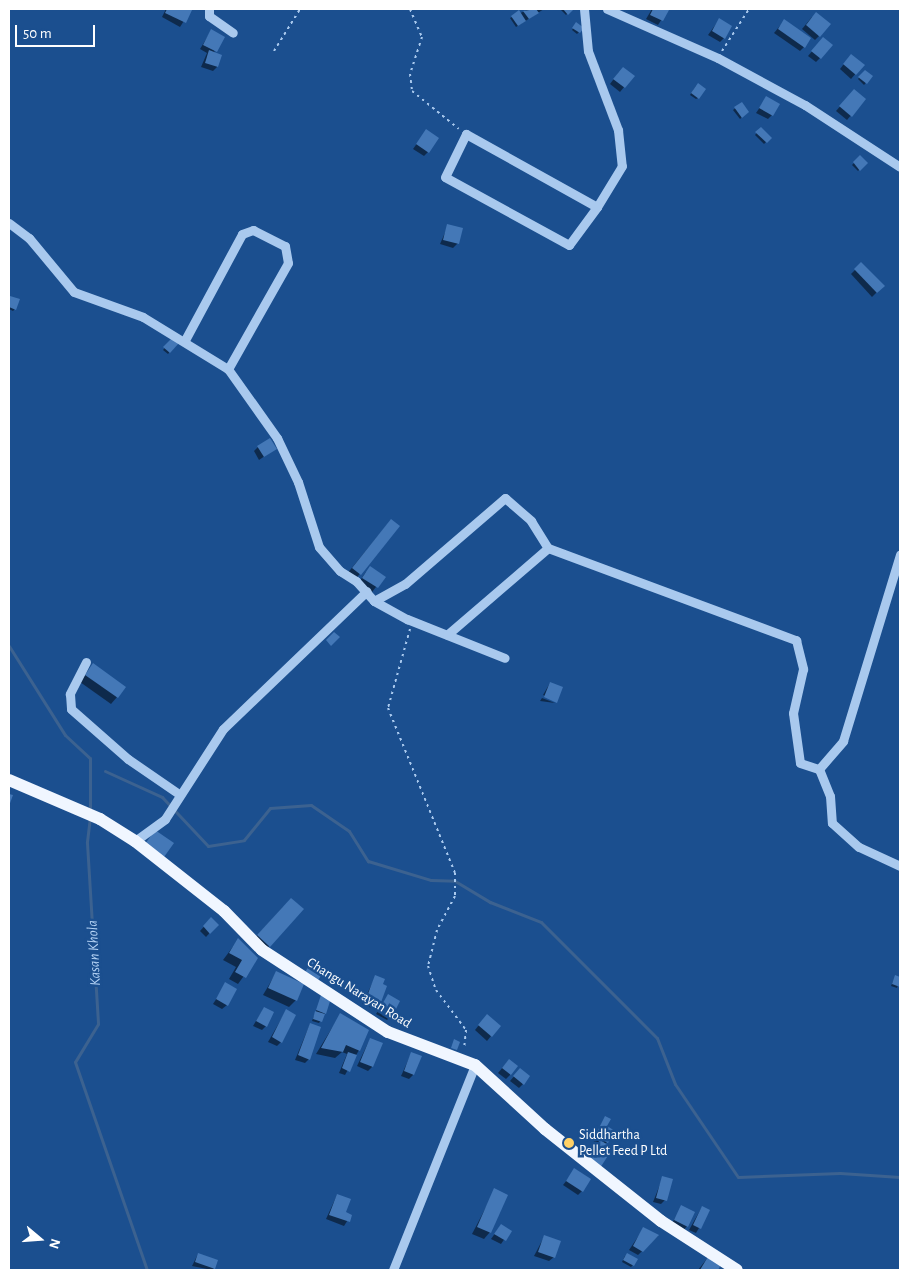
<!DOCTYPE html>
<style>
body{margin:0}
#map{position:relative;width:909px;height:1279px;overflow:hidden;background:#1b4f8f;font-family:"Alegreya Sans",sans-serif}
div>[style]{position:absolute}
.shadow>*{inset:0;background:#0007}
.stream>*{height:3px;margin:-1.5px;padding:0 1.5px;transform-origin:1.5px;border-radius:1.5px;background:#3c6290}
.building>*{inset:0;background:#4478b7}
.path>*{height:2px;margin-top:-1px;transform-origin:0;background:repeating-linear-gradient(90deg,#a9c9ee 0 2.5px,transparent 0 6.5px)}
.minor>*{height:9px;margin:-4.5px;padding:0 4.5px;transform-origin:4.5px;border-radius:4.5px;background:#a9c9ee}
.major>*{height:12px;margin:-6px;padding:0 6px;transform-origin:6px;border-radius:6px;background:#f0f6ff}
.dots>*{width:14px;height:14px;translate:-50% -50%;box-sizing:border-box;border:2px solid #1b4f8f;border-radius:50%}
span{translate:-50% -50%;white-space:nowrap;text-align:center;line-height:1.15;-webkit-text-stroke:5px #1b4f8f;paint-order:stroke}
.street-label{font-size:14px;color:#fff}
.poi-label{font-size:14px;color:#fff}
.left{translate:0 -50%;text-align:left}
.water-label{font-size:15px;color:#b5d3f5;font-style:italic}
.frame{position:absolute;inset:0;border:10px solid #fff;pointer-events:none}
.north{position:absolute;left:15px;top:1214px;width:50px;height:50px;-webkit-text-stroke:4px #1b4f8f;paint-order:stroke;rotate:108deg;font-size:14px;font-weight:700;line-height:20px;text-align:center;color:#fff}
.north::after{content:'';display:block;margin:auto;width:18px;height:22px;background:#fff;clip-path:polygon(50% 0,100% 100%,50% 72%,0 100%)}
.scale{position:absolute;left:15px;top:25px;width:80px;height:22px;box-sizing:border-box;border:2px solid #fff;border-top:0;padding-left:6px;font-size:15px;line-height:18px;white-space:nowrap;color:#fff;-webkit-text-stroke:4px #1b4f8f;paint-order:stroke}
</style>
<div id="map">
<div class="shadow">
<div style="clip-path:polygon(166px 9px,188px 9px,191px 10px,180px 27px,162px 17px)"></div>
<div style="clip-path:polygon(529px 9px,544px 9px,516px 27px,510px 18px)"></div>
<div style="clip-path:polygon(560px 9px,572px 9px,566px 15px)"></div>
<div style="clip-path:polygon(652px 9px,667px 11px,658px 25px,646px 19px)"></div>
<div style="clip-path:polygon(812px 17px,819px 36px,815px 40px,802px 29px)"></div>
<div style="clip-path:polygon(719px 20px,724px 38px,720px 42px,708px 35px)"></div>
<div style="clip-path:polygon(784px 21px,804px 47px,800px 51px,774px 33px)"></div>
<div style="clip-path:polygon(576px 24px,582px 29px,577px 34px,572px 30px)"></div>
<div style="clip-path:polygon(211px 31px,217px 67px,213px 71px,201px 67px,207px 53px,200px 49px)"></div>
<div style="clip-path:polygon(819px 43px,820px 58px,816px 62px,808px 56px)"></div>
<div style="clip-path:polygon(847px 60px,863px 65px,851px 79px,840px 69px)"></div>
<div style="clip-path:polygon(865px 71px,871px 77px,864px 85px,858px 79px)"></div>
<div style="clip-path:polygon(619px 72px,633px 76px,620px 92px,610px 84px)"></div>
<div style="clip-path:polygon(696px 86px,698px 98px,696px 99px,690px 95px)"></div>
<div style="clip-path:polygon(850px 95px,865px 99px,847px 120px,836px 111px)"></div>
<div style="clip-path:polygon(767px 97px,772px 115px,768px 119px,756px 113px)"></div>
<div style="clip-path:polygon(741px 104px,748px 112px,740px 119px,733px 110px)"></div>
<div style="clip-path:polygon(761px 128px,770px 138px,764px 144px,755px 135px)"></div>
<div style="clip-path:polygon(426px 131px,428px 152px,424px 156px,413px 149px)"></div>
<div style="clip-path:polygon(860px 157px,866px 163px,858px 171px,852px 165px)"></div>
<div style="clip-path:polygon(448px 226px,458px 243px,453px 248px,440px 244px)"></div>
<div style="clip-path:polygon(861px 264px,883px 286px,872px 297px,851px 274px)"></div>
<div style="clip-path:polygon(10px 297px,15px 309px,13px 311px,9px 309px)"></div>
<div style="clip-path:polygon(173px 339px,177px 343px,168px 354px,163px 350px)"></div>
<div style="clip-path:polygon(258px 447px,275px 449px,259px 460px,254px 451px)"></div>
<div style="clip-path:polygon(391px 520px,398px 526px,354px 581px,346px 575px)"></div>
<div style="clip-path:polygon(366px 572px,384px 577px,372px 592px,359px 582px)"></div>
<div style="clip-path:polygon(93px 665px,117px 697px,111px 704px,80px 682px)"></div>
<div style="clip-path:polygon(550px 683px,556px 701px,543px 695px)"></div>
<div style="clip-path:polygon(542px 698px,555px 703px,540px 701px)"></div>
<div style="clip-path:polygon(284px 906px,269px 946px,263px 952px,251px 942px)"></div>
<div style="clip-path:polygon(211px 919px,217px 925px,206px 937px,200px 931px)"></div>
<div style="clip-path:polygon(238px 940px,257px 958px,238px 984px,229px 979px,236px 967px,223px 960px)"></div>
<div style="clip-path:polygon(276px 973px,296px 1000px,289px 1007px,263px 995px)"></div>
<div style="clip-path:polygon(376px 976px,379px 1004px,374px 1009px,362px 1004px)"></div>
<div style="clip-path:polygon(895px 977px,900px 979px,897px 988px,891px 986px)"></div>
<div style="clip-path:polygon(226px 984px,227px 1005px,222px 1009px,213px 1004px)"></div>
<div style="clip-path:polygon(322px 996px,325px 1013px,319px 1023px,312px 1021px)"></div>
<div style="clip-path:polygon(388px 996px,391px 1016px,387px 1020px,376px 1014px)"></div>
<div style="clip-path:polygon(264px 1008px,266px 1026px,262px 1030px,253px 1026px)"></div>
<div style="clip-path:polygon(286px 1011px,281px 1042px,277px 1046px,268px 1042px)"></div>
<div style="clip-path:polygon(340px 1015px,359px 1050px,345px 1075px,339px 1073px,347px 1054px,342px 1052px,335px 1058px,316px 1054px)"></div>
<div style="clip-path:polygon(483px 1020px,491px 1036px,487px 1041px,475px 1030px)"></div>
<div style="clip-path:polygon(310px 1024px,309px 1059px,305px 1063px,295px 1060px)"></div>
<div style="clip-path:polygon(370px 1039px,372px 1067px,368px 1071px,357px 1066px)"></div>
<div style="clip-path:polygon(411px 1054px,413px 1075px,409px 1079px,401px 1076px)"></div>
<div style="clip-path:polygon(509px 1060px,510px 1075px,506px 1079px,498px 1073px)"></div>
<div style="clip-path:polygon(516px 1074px,523px 1084px,519px 1088px,510px 1081px)"></div>
<div style="clip-path:polygon(606px 1117px,607px 1142px,584px 1165px,598px 1144px,592px 1140px)"></div>
<div style="clip-path:polygon(575px 1170px,582px 1191px,578px 1195px,563px 1185px)"></div>
<div style="clip-path:polygon(663px 1177px,665px 1200px,661px 1204px,653px 1202px)"></div>
<div style="clip-path:polygon(495px 1190px,490px 1232px,484px 1239px,472px 1234px)"></div>
<div style="clip-path:polygon(337px 1195px,345px 1213px,351px 1215px,344px 1226px,326px 1219px)"></div>
<div style="clip-path:polygon(682px 1206px,687px 1226px,683px 1231px,671px 1225px)"></div>
<div style="clip-path:polygon(702px 1207px,709px 1211px,696px 1233px,689px 1230px)"></div>
<div style="clip-path:polygon(501px 1225px,510px 1231px,501px 1244px,491px 1239px)"></div>
<div style="clip-path:polygon(644px 1228px,658px 1236px,638px 1255px,629px 1250px)"></div>
<div style="clip-path:polygon(544px 1237px,554px 1257px,549px 1261px,534px 1256px)"></div>
<div style="clip-path:polygon(198px 1254px,214px 1268px,212px 1270px,192px 1266px)"></div>
<div style="clip-path:polygon(625px 1256px,633px 1265px,631px 1267px,622px 1262px)"></div>
<div style="clip-path:polygon(709px 1256px,720px 1263px,716px 1270px,698px 1270px)"></div>
</div>
<div class="stream">
<div style="left:9px;top:646px;width:105px;rotate:57.8deg"></div>
<div style="left:65px;top:735px;width:34px;rotate:43deg"></div>
<div style="left:90px;top:758px;width:53px;rotate:90deg"></div>
<div style="left:105px;top:771px;width:63px;rotate:24.5deg"></div>
<div style="left:162px;top:797px;width:67px;rotate:46.8deg"></div>
<div style="left:208px;top:846px;width:36px;rotate:-9deg"></div>
<div style="left:244px;top:840px;width:41px;rotate:-50.9deg"></div>
<div style="left:270px;top:808px;width:41px;rotate:-4.2deg"></div>
<div style="left:311px;top:805px;width:46px;rotate:34.4deg"></div>
<div style="left:349px;top:831px;width:36px;rotate:58deg"></div>
<div style="left:368px;top:861px;width:66px;rotate:16.8deg"></div>
<div style="left:431px;top:880px;width:24px;rotate:2deg"></div>
<div style="left:455px;top:881px;width:41px;rotate:31deg"></div>
<div style="left:490px;top:902px;width:55px;rotate:21.4deg"></div>
<div style="left:541px;top:922px;width:164px;rotate:45deg"></div>
<div style="left:657px;top:1038px;width:49px;rotate:68.6deg"></div>
<div style="left:675px;top:1084px;width:112px;rotate:55.9deg"></div>
<div style="left:738px;top:1177px;width:102px;rotate:-2.2deg"></div>
<div style="left:840px;top:1173px;width:60px;rotate:3.8deg"></div>
<div style="left:90px;top:817px;width:26px;rotate:97deg"></div>
<div style="left:87px;top:843px;width:181px;rotate:86.5deg"></div>
<div style="left:98px;top:1024px;width:44px;rotate:121.2deg"></div>
<div style="left:75px;top:1062px;width:220px;rotate:70.9deg"></div>
</div>
<div class="building">
<div style="clip-path:polygon(167px 9px,190px 9px,192px 10px,186px 23px,165px 13px)"></div>
<div style="clip-path:polygon(536px 9px,539px 13px,529px 19px,523px 11px)"></div>
<div style="clip-path:polygon(563px 9px,574px 9px,568px 15px)"></div>
<div style="clip-path:polygon(653px 9px,669px 10px,663px 21px,650px 15px)"></div>
<div style="clip-path:polygon(519px 10px,526px 21px,518px 26px,511px 16px)"></div>
<div style="clip-path:polygon(816px 12px,831px 24px,820px 37px,806px 25px)"></div>
<div style="clip-path:polygon(719px 18px,732px 26px,725px 39px,712px 31px)"></div>
<div style="clip-path:polygon(784px 19px,811px 38px,805px 48px,778px 29px)"></div>
<div style="clip-path:polygon(576px 22px,584px 28px,580px 33px,572px 28px)"></div>
<div style="clip-path:polygon(211px 29px,225px 37px,217px 52px,203px 45px)"></div>
<div style="clip-path:polygon(823px 37px,833px 45px,821px 59px,811px 51px)"></div>
<div style="clip-path:polygon(209px 50px,222px 55px,218px 67px,205px 63px)"></div>
<div style="clip-path:polygon(851px 54px,865px 65px,856px 75px,843px 64px)"></div>
<div style="clip-path:polygon(623px 67px,635px 76px,625px 88px,613px 79px)"></div>
<div style="clip-path:polygon(865px 70px,873px 76px,867px 84px,858px 77px)"></div>
<div style="clip-path:polygon(698px 83px,706px 89px,699px 99px,691px 93px)"></div>
<div style="clip-path:polygon(854px 89px,866px 99px,852px 117px,839px 106px)"></div>
<div style="clip-path:polygon(766px 96px,780px 104px,773px 116px,759px 108px)"></div>
<div style="clip-path:polygon(742px 102px,749px 112px,742px 118px,734px 107px)"></div>
<div style="clip-path:polygon(761px 127px,772px 138px,767px 143px,755px 132px)"></div>
<div style="clip-path:polygon(426px 129px,439px 138px,429px 153px,416px 144px)"></div>
<div style="clip-path:polygon(860px 155px,868px 163px,860px 171px,853px 162px)"></div>
<div style="clip-path:polygon(447px 224px,463px 228px,459px 244px,443px 240px)"></div>
<div style="clip-path:polygon(861px 262px,885px 286px,877px 293px,854px 269px)"></div>
<div style="clip-path:polygon(10px 296px,20px 299px,16px 310px,9px 307px)"></div>
<div style="clip-path:polygon(173px 337px,179px 343px,170px 353px,163px 347px)"></div>
<div style="clip-path:polygon(270px 438px,277px 449px,264px 457px,257px 446px)"></div>
<div style="clip-path:polygon(391px 519px,400px 526px,361px 575px,352px 568px)"></div>
<div style="clip-path:polygon(370px 566px,386px 577px,378px 588px,362px 578px)"></div>
<div style="clip-path:polygon(334px 632px,340px 637px,331px 646px,326px 640px)"></div>
<div style="clip-path:polygon(93px 663px,126px 687px,118px 698px,85px 675px)"></div>
<div style="clip-path:polygon(550px 682px,563px 687px,557px 703px,544px 697px)"></div>
<div style="clip-path:polygon(9px 794px,13px 795px,9px 806px)"></div>
<div style="clip-path:polygon(155px 830px,174px 843px,164px 857px,145px 844px)"></div>
<div style="clip-path:polygon(291px 898px,304px 909px,270px 947px,257px 935px)"></div>
<div style="clip-path:polygon(211px 917px,219px 925px,210px 934px,203px 926px)"></div>
<div style="clip-path:polygon(238px 938px,258px 958px,246px 978px,235px 972px,242px 960px,229px 953px)"></div>
<div style="clip-path:polygon(312px 961px,325px 969px,317px 982px,304px 974px)"></div>
<div style="clip-path:polygon(276px 971px,304px 984px,297px 1001px,268px 988px)"></div>
<div style="clip-path:polygon(375px 975px,385px 979px,383px 984px,387px 986px,380px 1005px,366px 999px)"></div>
<div style="clip-path:polygon(895px 975px,900px 977px,900px 987px,892px 984px)"></div>
<div style="clip-path:polygon(225px 982px,237px 989px,228px 1006px,216px 999px)"></div>
<div style="clip-path:polygon(388px 994px,400px 1001px,392px 1017px,379px 1010px)"></div>
<div style="clip-path:polygon(321px 995px,331px 998px,326px 1014px,316px 1010px)"></div>
<div style="clip-path:polygon(264px 1007px,274px 1012px,267px 1027px,256px 1021px)"></div>
<div style="clip-path:polygon(286px 1009px,296px 1015px,282px 1043px,272px 1037px)"></div>
<div style="clip-path:polygon(315px 1011px,325px 1014px,322px 1022px,313px 1019px)"></div>
<div style="clip-path:polygon(340px 1013px,369px 1030px,360px 1051px,346px 1045px,343px 1052px,321px 1048px)"></div>
<div style="clip-path:polygon(487px 1014px,501px 1026px,492px 1037px,478px 1025px)"></div>
<div style="clip-path:polygon(310px 1023px,321px 1027px,310px 1060px,298px 1055px)"></div>
<div style="clip-path:polygon(370px 1038px,383px 1043px,373px 1067px,360px 1062px)"></div>
<div style="clip-path:polygon(454px 1039px,460px 1042px,457px 1050px,451px 1048px)"></div>
<div style="clip-path:polygon(348px 1052px,357px 1055px,350px 1072px,342px 1068px)"></div>
<div style="clip-path:polygon(411px 1052px,422px 1056px,414px 1075px,404px 1071px)"></div>
<div style="clip-path:polygon(509px 1059px,518px 1066px,511px 1075px,502px 1068px)"></div>
<div style="clip-path:polygon(520px 1068px,530px 1076px,524px 1085px,513px 1076px)"></div>
<div style="clip-path:polygon(605px 1116px,611px 1119px,607px 1126px,615px 1131px,608px 1143px,595px 1136px)"></div>
<div style="clip-path:polygon(600px 1140px,613px 1148px,600px 1168px,587px 1160px)"></div>
<div style="clip-path:polygon(574px 1168px,591px 1179px,583px 1192px,566px 1181px)"></div>
<div style="clip-path:polygon(662px 1176px,673px 1179px,667px 1201px,656px 1198px)"></div>
<div style="clip-path:polygon(494px 1188px,508px 1195px,491px 1233px,477px 1227px)"></div>
<div style="clip-path:polygon(337px 1194px,351px 1199px,346px 1212px,352px 1215px,350px 1222px,329px 1215px)"></div>
<div style="clip-path:polygon(681px 1205px,695px 1212px,688px 1227px,674px 1220px)"></div>
<div style="clip-path:polygon(702px 1206px,710px 1210px,701px 1229px,693px 1225px)"></div>
<div style="clip-path:polygon(501px 1224px,512px 1231px,506px 1241px,494px 1234px)"></div>
<div style="clip-path:polygon(643px 1227px,659px 1235px,643px 1252px,633px 1246px)"></div>
<div style="clip-path:polygon(544px 1235px,561px 1241px,555px 1258px,538px 1252px)"></div>
<div style="clip-path:polygon(198px 1253px,218px 1260px,215px 1269px,195px 1262px)"></div>
<div style="clip-path:polygon(627px 1253px,638px 1259px,634px 1266px,623px 1260px)"></div>
<div style="clip-path:polygon(709px 1255px,722px 1263px,718px 1270px,700px 1270px)"></div>
</div>
<div class="path">
<div style="left:410px;top:9px;width:30px;rotate:67deg"></div>
<div style="left:422px;top:37px;width:39px;rotate:108deg"></div>
<div style="left:410px;top:74px;width:17px;rotate:83deg"></div>
<div style="left:412px;top:91px;width:60px;rotate:39deg"></div>
<div style="left:274px;top:51px;width:49px;rotate:-58.2deg"></div>
<div style="left:722px;top:51px;width:50px;rotate:-57.3deg"></div>
<div style="left:410px;top:629px;width:82px;rotate:105.6deg"></div>
<div style="left:388px;top:708px;width:178px;rotate:67.9deg"></div>
<div style="left:455px;top:873px;width:23px;rotate:90deg"></div>
<div style="left:455px;top:896px;width:38px;rotate:118deg"></div>
<div style="left:437px;top:930px;width:37px;rotate:104deg"></div>
<div style="left:428px;top:966px;width:25px;rotate:72deg"></div>
<div style="left:436px;top:990px;width:50px;rotate:53.1deg"></div>
<div style="left:466px;top:1030px;width:19px;rotate:96deg"></div>
</div>
<div class="minor">
<div style="left:209px;top:9px;width:7px;rotate:90deg"></div>
<div style="left:209px;top:16px;width:29px;rotate:35deg"></div>
<div style="left:584px;top:9px;width:42px;rotate:84.6deg"></div>
<div style="left:588px;top:51px;width:85px;rotate:69.2deg"></div>
<div style="left:618px;top:130px;width:36px;rotate:84deg"></div>
<div style="left:622px;top:166px;width:48px;rotate:121.4deg"></div>
<div style="left:597px;top:207px;width:47px;rotate:126.4deg"></div>
<div style="left:569px;top:245px;width:141px;rotate:-151.3deg"></div>
<div style="left:445px;top:177px;width:48px;rotate:-64deg"></div>
<div style="left:466px;top:134px;width:150px;rotate:29.1deg"></div>
<div style="left:607px;top:9px;width:121px;rotate:23.8deg"></div>
<div style="left:718px;top:58px;width:99px;rotate:28.4deg"></div>
<div style="left:805px;top:105px;width:113px;rotate:33.1deg"></div>
<div style="left:9px;top:223px;width:25px;rotate:37deg"></div>
<div style="left:29px;top:238px;width:70px;rotate:50.2deg"></div>
<div style="left:74px;top:292px;width:73px;rotate:19.9deg"></div>
<div style="left:143px;top:317px;width:100px;rotate:31.5deg"></div>
<div style="left:228px;top:369px;width:85px;rotate:54.6deg"></div>
<div style="left:277px;top:438px;width:49px;rotate:64.5deg"></div>
<div style="left:298px;top:482px;width:68px;rotate:72.1deg"></div>
<div style="left:319px;top:547px;width:32px;rotate:49deg"></div>
<div style="left:340px;top:571px;width:19px;rotate:32deg"></div>
<div style="left:356px;top:581px;width:27px;rotate:48deg"></div>
<div style="left:374px;top:601px;width:38px;rotate:29deg"></div>
<div style="left:407px;top:619px;width:105px;rotate:21.7deg"></div>
<div style="left:185px;top:340px;width:120px;rotate:-61.7deg"></div>
<div style="left:242px;top:234px;width:12px;rotate:-20deg"></div>
<div style="left:253px;top:230px;width:36px;rotate:27deg"></div>
<div style="left:285px;top:246px;width:17px;rotate:80deg"></div>
<div style="left:288px;top:263px;width:122px;rotate:119.5deg"></div>
<div style="left:548px;top:548px;width:265px;rotate:20.4deg"></div>
<div style="left:796px;top:640px;width:30px;rotate:76deg"></div>
<div style="left:803px;top:669px;width:45px;rotate:102.8deg"></div>
<div style="left:793px;top:713px;width:50px;rotate:82deg"></div>
<div style="left:800px;top:763px;width:20px;rotate:18deg"></div>
<div style="left:819px;top:769px;width:29px;rotate:68deg"></div>
<div style="left:830px;top:796px;width:27px;rotate:86deg"></div>
<div style="left:832px;top:823px;width:36px;rotate:42deg"></div>
<div style="left:859px;top:847px;width:45px;rotate:24.9deg"></div>
<div style="left:374px;top:601px;width:35px;rotate:-29deg"></div>
<div style="left:405px;top:584px;width:132px;rotate:-40.7deg"></div>
<div style="left:505px;top:498px;width:35px;rotate:41deg"></div>
<div style="left:531px;top:521px;width:32px;rotate:58deg"></div>
<div style="left:548px;top:548px;width:133px;rotate:139.3deg"></div>
<div style="left:86px;top:662px;width:36px;rotate:117deg"></div>
<div style="left:70px;top:694px;width:15px;rotate:86deg"></div>
<div style="left:71px;top:709px;width:76px;rotate:41.3deg"></div>
<div style="left:128px;top:759px;width:62px;rotate:34.5deg"></div>
<div style="left:819px;top:769px;width:37px;rotate:-49deg"></div>
<div style="left:843px;top:741px;width:195px;rotate:-73deg"></div>
<div style="left:135px;top:841px;width:37px;rotate:-36deg"></div>
<div style="left:165px;top:819px;width:107px;rotate:-57.2deg"></div>
<div style="left:223px;top:729px;width:199px;rotate:-43.8deg"></div>
<div style="left:393px;top:1270px;width:221px;rotate:-68.2deg"></div>
</div>
<div class="major">
<div style="left:9px;top:780px;width:99px;rotate:23.2deg"></div>
<div style="left:100px;top:819px;width:41px;rotate:32.2deg"></div>
<div style="left:135px;top:841px;width:113px;rotate:38.2deg"></div>
<div style="left:224px;top:911px;width:54px;rotate:45.7deg"></div>
<div style="left:262px;top:950px;width:150px;rotate:33.1deg"></div>
<div style="left:388px;top:1032px;width:93px;rotate:20.8deg"></div>
<div style="left:475px;top:1065px;width:95px;rotate:42.4deg"></div>
<div style="left:545px;top:1129px;width:148px;rotate:38.4deg"></div>
<div style="left:661px;top:1221px;width:90px;rotate:32.8deg"></div>
</div>
<div class="dots">
<div style="left:569px;top:1143px;background:#ffd166"></div>
</div>
<div class="street-label">
<span style="left:359px;top:993px;rotate:32deg">Changu Narayan Road</span>
</div>
<div class="poi-label">
<span class="left" style="left:579px;top:1143px">Siddhartha<br>Pellet Feed P Ltd</span>
</div>
<div class="water-label">
<span style="left:94px;top:953px;rotate:-93deg">Kasan Khola</span>
</div>
<div class="frame"></div>
<div class="north">N</div>
<div class="scale">50 m</div>
</div>
